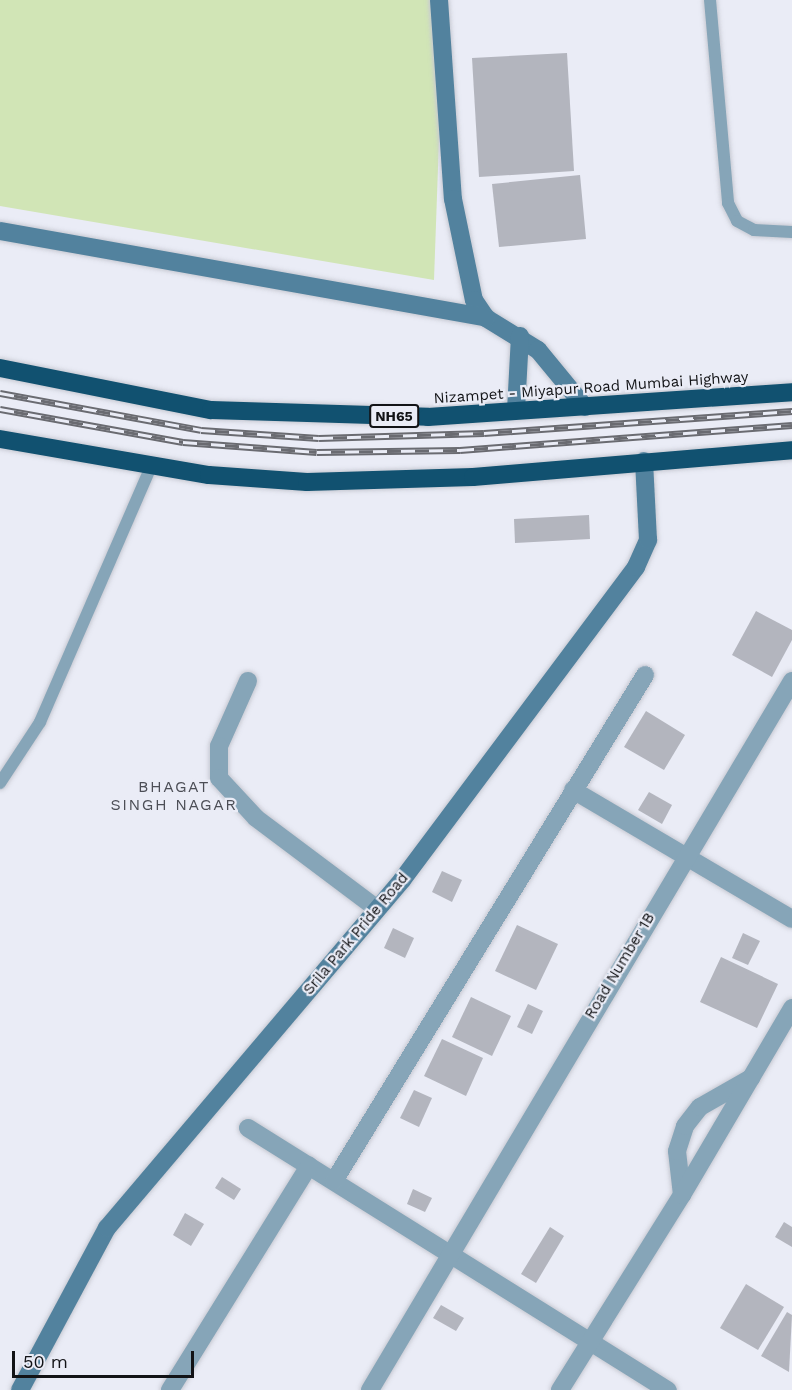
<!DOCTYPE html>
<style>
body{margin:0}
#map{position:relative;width:792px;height:1390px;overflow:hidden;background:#eaecf6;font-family:"Work Sans",sans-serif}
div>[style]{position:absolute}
.green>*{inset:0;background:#d1e5b6}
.building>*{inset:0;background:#b3b5be}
.roads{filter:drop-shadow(0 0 2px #c7c9d2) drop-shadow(0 0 2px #c7c9d2)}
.lane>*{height:12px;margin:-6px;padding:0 6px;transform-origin:6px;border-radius:6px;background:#86a5b8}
.street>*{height:18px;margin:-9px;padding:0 9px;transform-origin:9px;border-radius:9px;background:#86a5b8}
.secondary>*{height:18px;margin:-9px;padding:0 9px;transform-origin:9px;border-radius:9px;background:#52829e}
.highway>*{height:18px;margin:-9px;padding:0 9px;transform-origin:9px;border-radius:9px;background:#115170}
.rail>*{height:7px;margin-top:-3.5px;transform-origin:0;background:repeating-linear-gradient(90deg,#eaecf6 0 14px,#6a6b71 0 28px);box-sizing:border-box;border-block:2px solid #6a6b71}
span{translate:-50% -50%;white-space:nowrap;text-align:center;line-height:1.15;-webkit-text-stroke:4.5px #eaecf6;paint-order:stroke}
.shield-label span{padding:2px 4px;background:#eaecf6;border:2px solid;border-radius:4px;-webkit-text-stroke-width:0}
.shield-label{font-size:14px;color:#121316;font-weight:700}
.street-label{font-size:15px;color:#121316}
.neighbourhood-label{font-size:16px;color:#4c4e56;letter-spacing:1.5px}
.scale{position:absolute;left:12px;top:1351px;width:182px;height:27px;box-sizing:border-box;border:3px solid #121316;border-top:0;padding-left:8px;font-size:18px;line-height:21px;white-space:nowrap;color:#121316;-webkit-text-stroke:4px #eaecf6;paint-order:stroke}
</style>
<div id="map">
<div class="green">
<div style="clip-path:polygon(0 0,444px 0,434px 280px,0 206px)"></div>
</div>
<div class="building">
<div style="clip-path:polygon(567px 53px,574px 171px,479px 177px,472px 58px)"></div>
<div style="clip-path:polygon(580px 175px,586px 239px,499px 247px,492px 184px)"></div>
<div style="clip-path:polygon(589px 515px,590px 539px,515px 543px,514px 519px)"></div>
<div style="clip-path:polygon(756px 611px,792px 630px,792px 640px,772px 677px,732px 655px)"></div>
<div style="clip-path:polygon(646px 711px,685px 735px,664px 770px,624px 747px)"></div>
<div style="clip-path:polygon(649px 792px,672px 805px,662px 824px,638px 810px)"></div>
<div style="clip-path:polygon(442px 871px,462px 880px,452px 902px,432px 892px)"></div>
<div style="clip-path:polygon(517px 925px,558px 944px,536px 990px,495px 971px)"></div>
<div style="clip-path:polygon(393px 928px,414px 938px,405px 958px,384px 948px)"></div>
<div style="clip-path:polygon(743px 933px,760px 941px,748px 965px,732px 958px)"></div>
<div style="clip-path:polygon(721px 957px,778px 984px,757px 1028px,700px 1002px)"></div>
<div style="clip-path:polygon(471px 997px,511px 1016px,492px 1056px,452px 1037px)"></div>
<div style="clip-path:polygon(528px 1004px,543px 1011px,532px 1034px,517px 1027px)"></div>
<div style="clip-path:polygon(442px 1039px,483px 1058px,466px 1096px,424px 1076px)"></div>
<div style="clip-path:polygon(414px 1090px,432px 1098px,419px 1127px,400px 1118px)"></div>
<div style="clip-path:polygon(222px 1177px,241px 1189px,234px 1200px,215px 1188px)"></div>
<div style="clip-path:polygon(413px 1189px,432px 1198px,425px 1212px,407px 1204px)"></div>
<div style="clip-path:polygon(185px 1213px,204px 1224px,191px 1246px,173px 1235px)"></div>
<div style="clip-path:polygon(784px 1222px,792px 1227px,792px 1247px,775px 1237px)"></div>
<div style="clip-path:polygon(550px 1227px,564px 1236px,536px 1283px,521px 1274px)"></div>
<div style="clip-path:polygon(746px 1284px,784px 1307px,758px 1350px,720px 1328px)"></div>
<div style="clip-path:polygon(441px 1305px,464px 1318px,456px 1331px,433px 1318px)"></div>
<div style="clip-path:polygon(787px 1312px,792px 1315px,789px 1372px,761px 1356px)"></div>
</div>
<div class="roads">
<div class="lane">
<div style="left:710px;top:0;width:204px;rotate:84.9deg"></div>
<div style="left:728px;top:203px;width:20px;rotate:63deg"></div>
<div style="left:737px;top:221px;width:19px;rotate:28deg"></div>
<div style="left:754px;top:230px;width:38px;rotate:3deg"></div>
<div style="left:0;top:783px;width:73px;rotate:-56.7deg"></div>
<div style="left:40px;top:722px;width:280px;rotate:-66.5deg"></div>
</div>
<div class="street">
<div style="left:248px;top:681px;width:71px;rotate:114deg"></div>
<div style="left:219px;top:746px;width:32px;rotate:90deg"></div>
<div style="left:219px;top:778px;width:54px;rotate:47.2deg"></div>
<div style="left:256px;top:818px;width:151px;rotate:36.9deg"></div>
<div style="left:573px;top:790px;width:254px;rotate:30.5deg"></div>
<div style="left:248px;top:1128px;width:495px;rotate:32deg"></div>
<div style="left:334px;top:1181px;width:594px;rotate:-58.42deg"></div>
<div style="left:682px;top:1195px;width:44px;rotate:-96.5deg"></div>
<div style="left:677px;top:1151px;width:26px;rotate:-72deg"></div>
<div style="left:685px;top:1126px;width:24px;rotate:-52deg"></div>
<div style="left:700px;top:1107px;width:59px;rotate:-29.6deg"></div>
<div style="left:170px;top:1390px;width:264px;rotate:-58.2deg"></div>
<div style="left:370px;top:1390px;width:825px;rotate:-59.24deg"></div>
<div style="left:560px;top:1390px;width:230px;rotate:-58deg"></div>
<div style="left:682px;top:1195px;width:217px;rotate:-59.5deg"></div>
</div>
<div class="secondary">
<div style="left:439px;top:0;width:199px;rotate:86deg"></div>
<div style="left:453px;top:199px;width:103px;rotate:78.3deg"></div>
<div style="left:474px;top:300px;width:22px;rotate:56deg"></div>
<div style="left:486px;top:318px;width:61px;rotate:31.6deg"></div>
<div style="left:538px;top:350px;width:74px;rotate:50.5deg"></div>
<div style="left:0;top:231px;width:494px;rotate:10.1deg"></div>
<div style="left:516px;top:410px;width:74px;rotate:-86.9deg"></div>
<div style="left:20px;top:1390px;width:184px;rotate:-61.8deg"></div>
<div style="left:107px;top:1228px;width:456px;rotate:-49.7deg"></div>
<div style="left:402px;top:880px;width:391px;rotate:-53.2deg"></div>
<div style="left:636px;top:567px;width:30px;rotate:-66deg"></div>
<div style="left:648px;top:540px;width:79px;rotate:-92.9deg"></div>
</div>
<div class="highway">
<div style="left:0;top:368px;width:215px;rotate:11.3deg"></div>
<div style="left:211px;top:410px;width:217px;rotate:1.8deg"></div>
<div style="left:428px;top:417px;width:365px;rotate:-3.9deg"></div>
<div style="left:0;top:439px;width:212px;rotate:9.8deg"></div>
<div style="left:209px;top:475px;width:98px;rotate:4.1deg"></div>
<div style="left:307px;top:482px;width:166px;rotate:-1.7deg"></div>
<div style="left:473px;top:477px;width:320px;rotate:-4.8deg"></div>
</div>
</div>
<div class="rail">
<div style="left:0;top:393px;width:204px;rotate:10.4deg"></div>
<div style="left:201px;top:430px;width:118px;rotate:3.9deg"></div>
<div style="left:319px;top:438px;width:165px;rotate:-1.7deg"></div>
<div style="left:484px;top:433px;width:309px;rotate:-4.1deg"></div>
<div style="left:0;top:409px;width:186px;rotate:10.2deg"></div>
<div style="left:183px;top:442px;width:134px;rotate:4.3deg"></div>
<div style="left:317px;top:452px;width:143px;rotate:-0.8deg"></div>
<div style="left:460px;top:450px;width:333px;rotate:-4.3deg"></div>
</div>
<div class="shield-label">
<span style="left:394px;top:416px">NH65</span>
</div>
<div class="street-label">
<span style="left:591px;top:388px;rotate:-4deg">Nizampet - Miyapur Road Mumbai Highway</span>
<span style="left:356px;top:934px;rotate:-50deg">Srila Park Pride Road</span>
<span style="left:620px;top:966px;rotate:-59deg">Road Number 1B</span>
</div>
<div class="neighbourhood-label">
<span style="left:174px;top:796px">BHAGAT<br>SINGH NAGAR</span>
</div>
<div class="scale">50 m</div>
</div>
